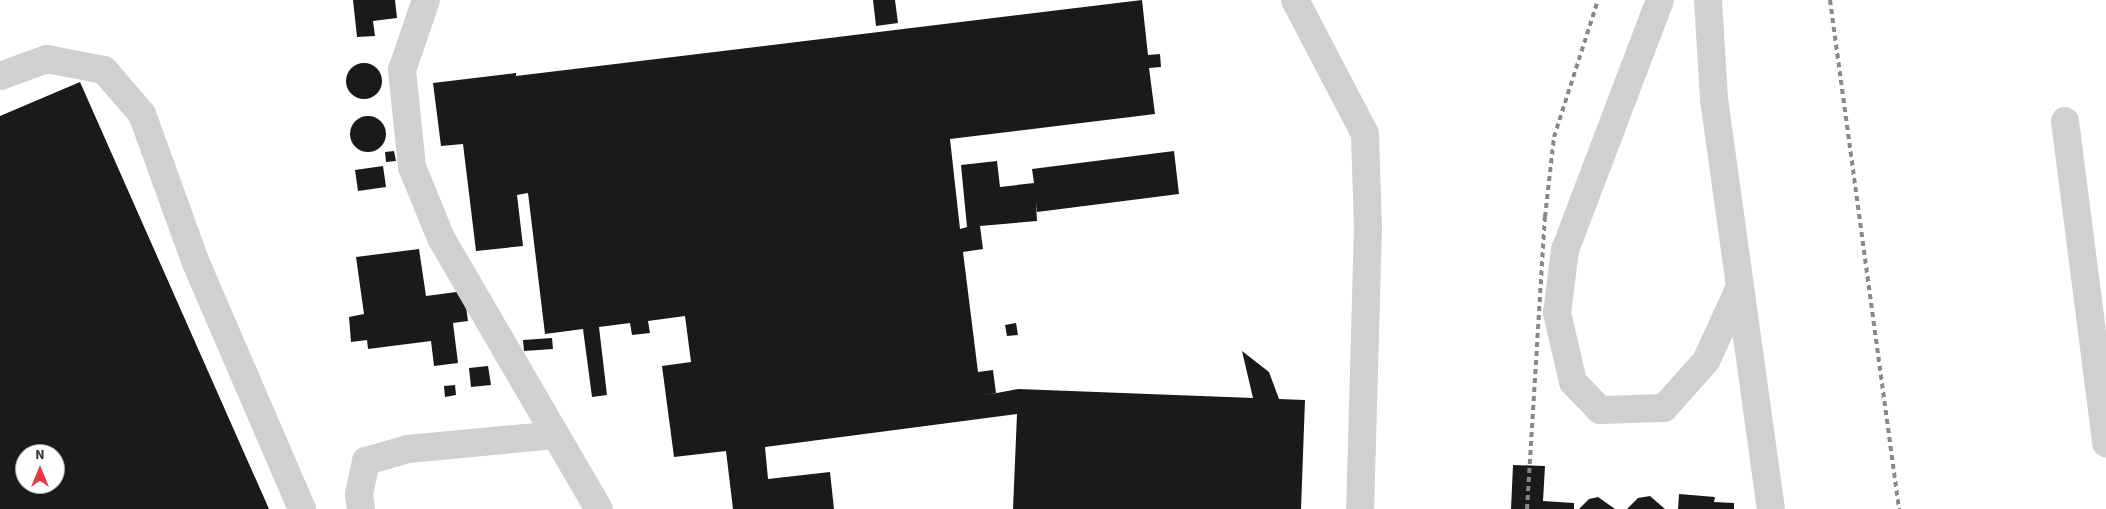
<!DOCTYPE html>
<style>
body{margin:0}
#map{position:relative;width:2106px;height:509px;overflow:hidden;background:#fff;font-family:"Source Sans 3",sans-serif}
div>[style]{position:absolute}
.building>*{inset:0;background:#1a1a1a}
.round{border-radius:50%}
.minor>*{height:28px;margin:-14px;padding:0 14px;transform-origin:14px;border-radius:14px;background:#d0d0d0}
.rail>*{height:4px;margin-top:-2px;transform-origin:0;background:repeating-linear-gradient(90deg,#888 0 5px,transparent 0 9px)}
span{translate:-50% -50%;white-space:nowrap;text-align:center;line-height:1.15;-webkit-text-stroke:5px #fff;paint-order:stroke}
.north{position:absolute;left:15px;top:444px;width:50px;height:50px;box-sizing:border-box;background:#fff;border:1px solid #adadad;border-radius:50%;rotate:0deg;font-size:14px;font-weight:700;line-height:20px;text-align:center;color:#333}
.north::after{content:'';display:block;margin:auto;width:18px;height:22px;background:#e63946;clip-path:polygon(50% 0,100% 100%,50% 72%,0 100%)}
</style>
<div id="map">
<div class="building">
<div style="clip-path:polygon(353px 0,395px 0,397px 18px,373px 21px,375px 36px,357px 37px)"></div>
<div style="clip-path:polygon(873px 0,895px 0,898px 23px,876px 26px)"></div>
<div style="clip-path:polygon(1142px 0,1148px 55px,1160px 54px,1161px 67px,1149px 68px,1155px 114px,950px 139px,960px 229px,967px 227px,961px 165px,997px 161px,1000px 187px,1034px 183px,1032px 169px,1174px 151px,1179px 194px,1037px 212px,1036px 202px,1037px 221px,980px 226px,983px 249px,963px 252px,978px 372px,993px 370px,996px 393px,981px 396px,1018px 389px,1253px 398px,1242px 351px,1269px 372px,1279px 399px,1305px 400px,1301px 509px,1013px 509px,1017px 414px,765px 447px,768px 479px,830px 472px,834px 509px,733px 509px,726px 451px,674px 457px,662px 366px,691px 362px,685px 316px,648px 321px,650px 333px,632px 335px,630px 323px,599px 327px,607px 395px,592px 397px,583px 329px,545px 334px,528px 193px,517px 195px,523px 246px,476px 251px,463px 144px,441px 146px,433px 83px,516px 73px,516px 76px)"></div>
<div class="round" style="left:346px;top:63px;width:36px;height:36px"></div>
<div style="clip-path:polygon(evenodd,80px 82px,269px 509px,0 509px,0 116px,80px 82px,25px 454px,55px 454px,55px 484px,25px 484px,25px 454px)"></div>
<div class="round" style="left:350px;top:116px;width:36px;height:36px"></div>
<div style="clip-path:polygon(394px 151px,396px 161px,386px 162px,385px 152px)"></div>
<div style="clip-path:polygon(383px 166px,386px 187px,358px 191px,355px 170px)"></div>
<div style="clip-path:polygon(419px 249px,426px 296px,464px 291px,468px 321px,453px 323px,458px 363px,434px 366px,431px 341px,368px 349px,367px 340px,351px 342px,349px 317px,364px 314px,356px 257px)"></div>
<div style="clip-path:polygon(1016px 323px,1018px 335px,1007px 336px,1005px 325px)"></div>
<div style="clip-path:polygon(552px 338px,553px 349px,524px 351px,523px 340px)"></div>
<div style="clip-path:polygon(488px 366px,491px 385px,471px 387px,469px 368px)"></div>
<div style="clip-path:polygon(455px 385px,456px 395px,445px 397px,444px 386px)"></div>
<div style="clip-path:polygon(1513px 465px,1545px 466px,1543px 501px,1574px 503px,1574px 509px,1511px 509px)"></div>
<div style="clip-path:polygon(1679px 494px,1715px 497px,1714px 502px,1734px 503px,1734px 509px,1678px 509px)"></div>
<div style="clip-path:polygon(1650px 496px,1665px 509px,1627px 509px,1638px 498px)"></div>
<div style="clip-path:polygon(1598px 497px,1615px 509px,1579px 509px,1589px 499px)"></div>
</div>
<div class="minor">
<div style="left:426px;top:0;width:74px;rotate:108.9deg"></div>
<div style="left:402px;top:70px;width:98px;rotate:84.1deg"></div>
<div style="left:412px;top:167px;width:77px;rotate:67.8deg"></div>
<div style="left:441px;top:238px;width:314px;rotate:59.8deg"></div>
<div style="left:1295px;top:0;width:151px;rotate:62.4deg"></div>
<div style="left:1365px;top:134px;width:93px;rotate:88.2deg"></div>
<div style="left:1368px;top:227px;width:282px;rotate:91.6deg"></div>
<div style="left:1660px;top:0;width:267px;rotate:110.8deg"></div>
<div style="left:1565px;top:250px;width:64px;rotate:97.2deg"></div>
<div style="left:1557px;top:313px;width:71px;rotate:76.9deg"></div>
<div style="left:1573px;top:382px;width:39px;rotate:46deg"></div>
<div style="left:1600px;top:410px;width:64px;rotate:-1.8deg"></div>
<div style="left:1664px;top:408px;width:63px;rotate:-48.2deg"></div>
<div style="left:1706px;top:361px;width:81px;rotate:-65.3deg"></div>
<div style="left:1708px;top:0;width:99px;rotate:86.5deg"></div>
<div style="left:1714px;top:99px;width:414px;rotate:82.1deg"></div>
<div style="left:0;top:76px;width:50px;rotate:-19.9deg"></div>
<div style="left:47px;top:59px;width:58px;rotate:10.9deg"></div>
<div style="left:104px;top:70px;width:58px;rotate:49.2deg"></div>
<div style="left:142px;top:114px;width:158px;rotate:70.1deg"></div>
<div style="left:196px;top:263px;width:268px;rotate:66.7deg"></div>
<div style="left:2065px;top:121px;width:325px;rotate:82.7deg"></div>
<div style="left:361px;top:509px;width:15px;rotate:-98deg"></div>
<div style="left:359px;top:494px;width:34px;rotate:-78deg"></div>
<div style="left:366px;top:461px;width:44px;rotate:-15.9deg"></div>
<div style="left:408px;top:449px;width:148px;rotate:-5.4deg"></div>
</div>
<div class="rail">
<div style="left:1830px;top:0;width:514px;rotate:82.28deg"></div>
<div style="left:1527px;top:509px;width:293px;rotate:-86.5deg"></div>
<div style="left:1545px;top:217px;width:81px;rotate:-83.6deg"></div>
<div style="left:1554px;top:137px;width:144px;rotate:-72.2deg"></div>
</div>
<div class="north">N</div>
</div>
